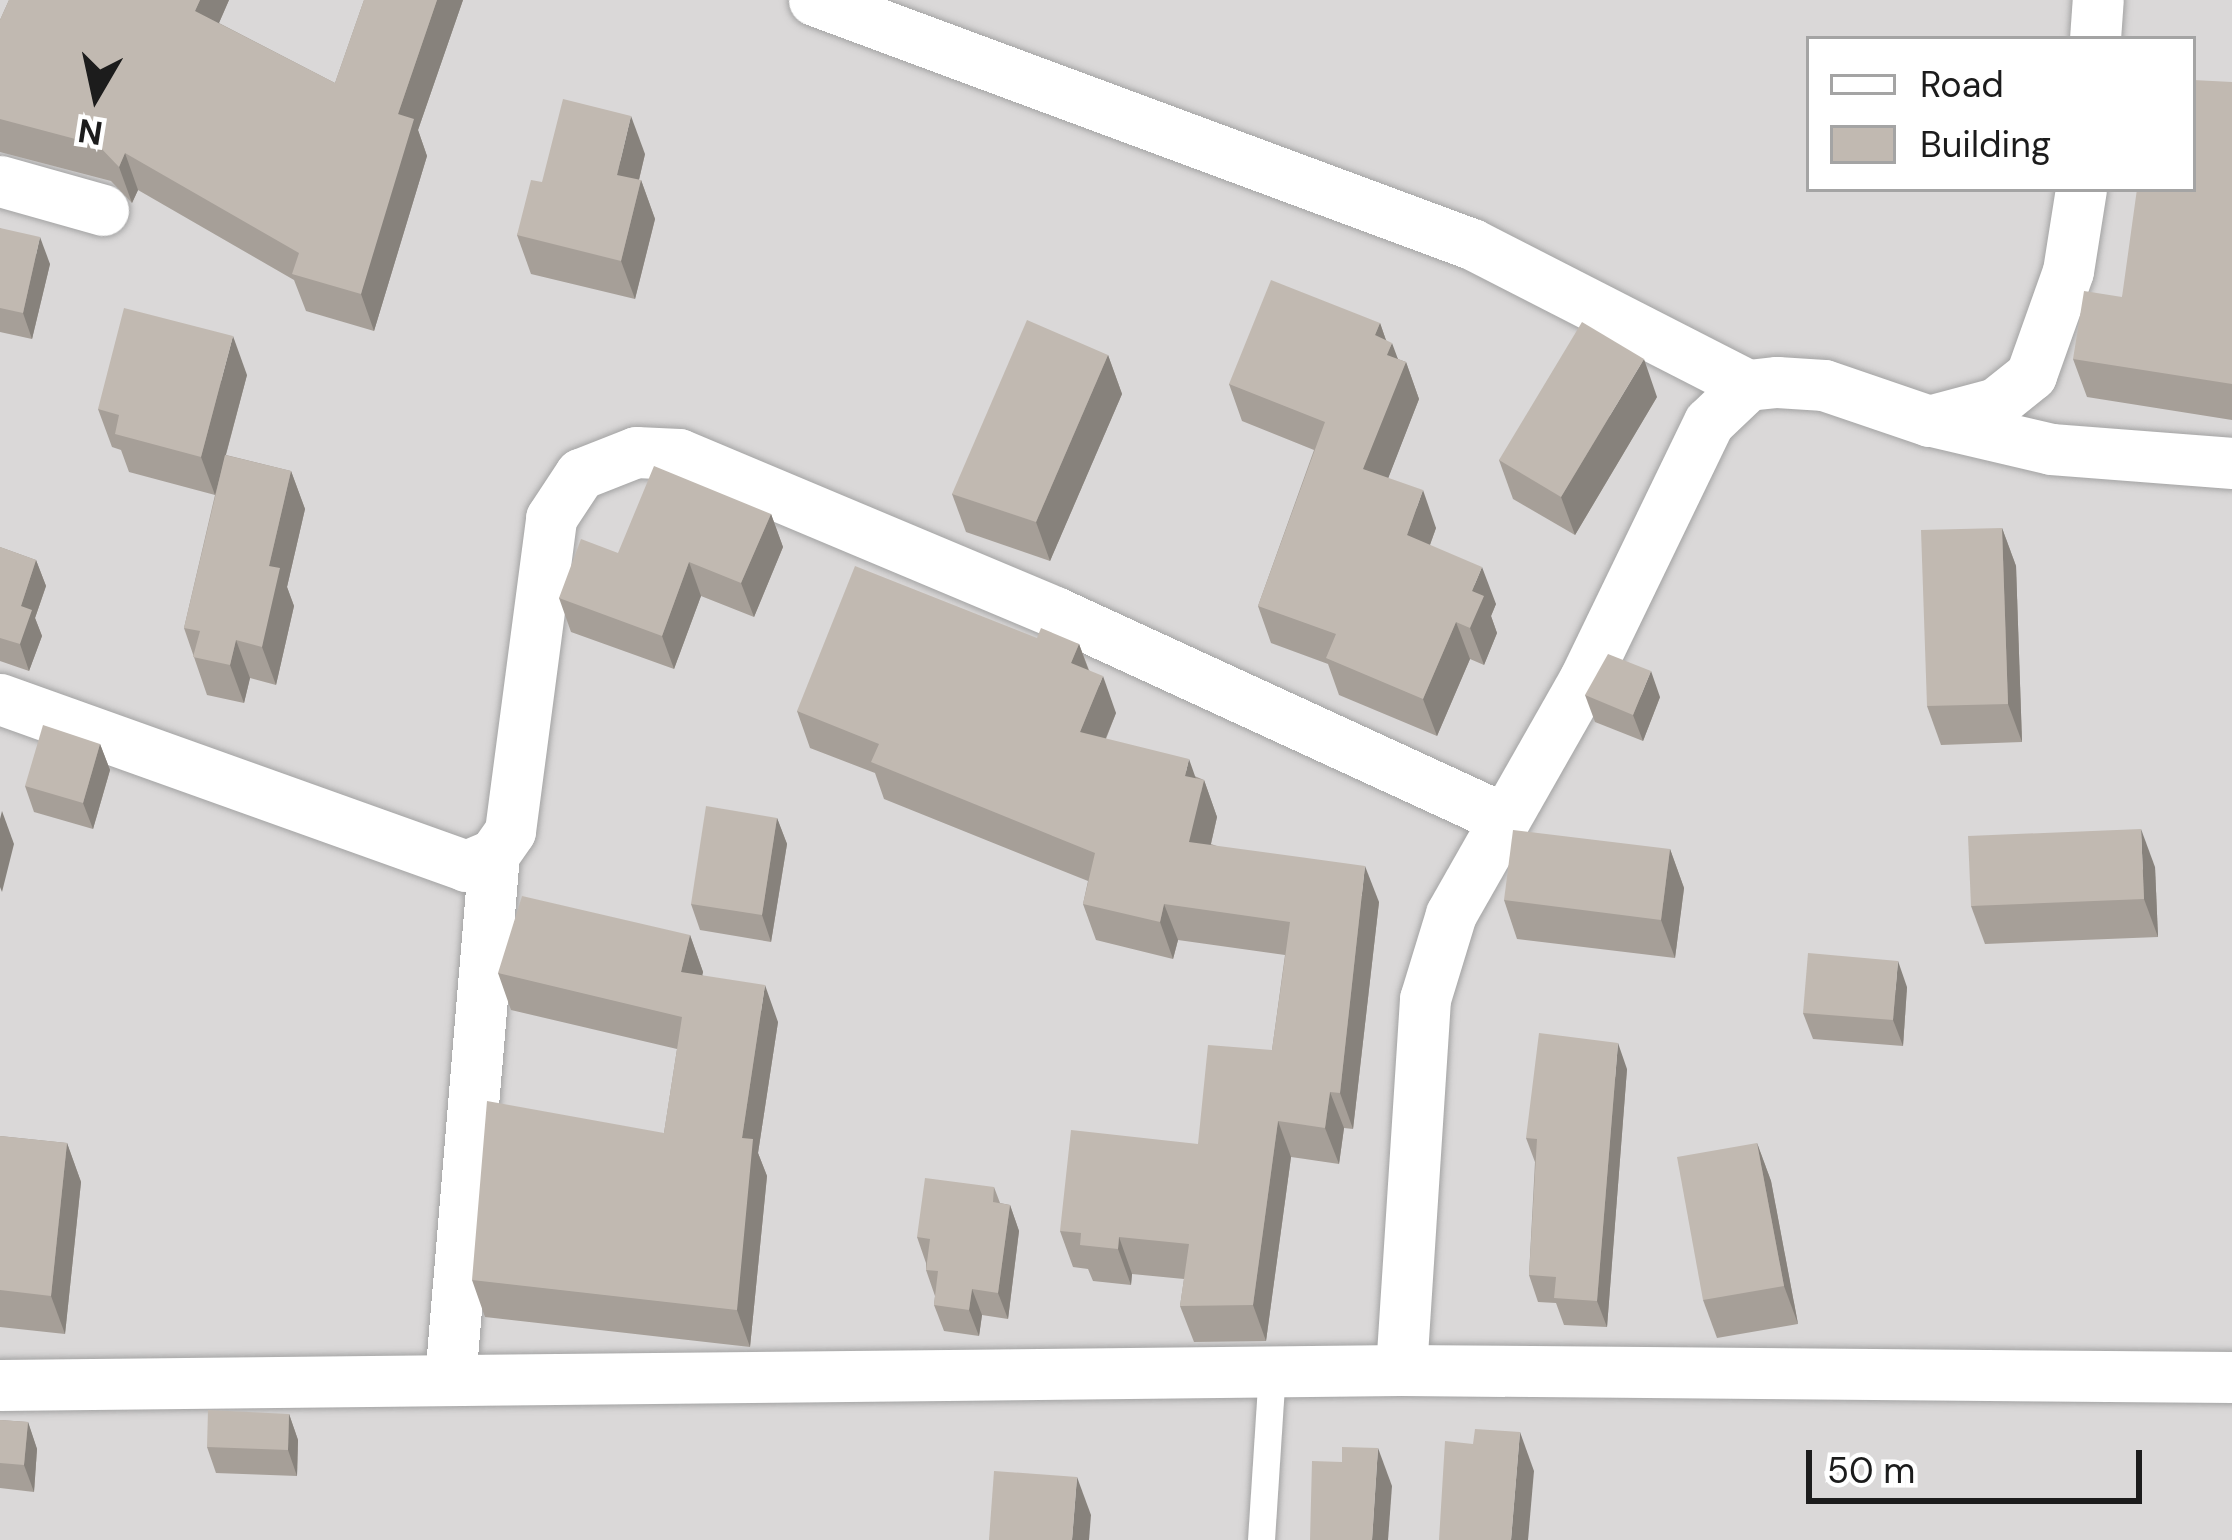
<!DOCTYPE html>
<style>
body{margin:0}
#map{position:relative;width:2232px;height:1540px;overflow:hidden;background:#ede9e1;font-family:"DM Sans",sans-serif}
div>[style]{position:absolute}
.residential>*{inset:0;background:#dad8d8}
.roads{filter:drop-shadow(0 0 3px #a3a3a3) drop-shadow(0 0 3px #a3a3a3)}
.service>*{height:27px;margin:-13.5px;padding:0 13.5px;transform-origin:13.5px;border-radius:13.5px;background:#fff}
.minor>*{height:51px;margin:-25.5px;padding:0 25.5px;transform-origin:25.5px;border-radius:25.5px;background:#fff}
.wall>*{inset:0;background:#a69f98}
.shaded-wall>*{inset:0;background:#87827c}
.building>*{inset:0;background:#c1b9b1}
span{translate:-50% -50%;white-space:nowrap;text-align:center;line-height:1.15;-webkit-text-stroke:9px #fff;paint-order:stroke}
.legend{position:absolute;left:1806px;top:36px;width:390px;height:156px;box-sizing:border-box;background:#fff;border:3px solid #a4a4a4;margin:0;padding:15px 21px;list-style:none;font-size:36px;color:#1c1c1c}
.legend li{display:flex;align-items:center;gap:24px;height:60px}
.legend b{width:60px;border:3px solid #a4a4a4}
.north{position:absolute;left:36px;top:36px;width:120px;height:120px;-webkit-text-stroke:9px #fff;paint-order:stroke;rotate:189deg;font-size:33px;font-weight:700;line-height:48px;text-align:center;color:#1c1c1c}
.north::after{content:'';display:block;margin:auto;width:42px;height:54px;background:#1c1c1c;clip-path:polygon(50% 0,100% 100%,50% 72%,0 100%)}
.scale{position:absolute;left:1806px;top:1450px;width:336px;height:54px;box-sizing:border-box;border:6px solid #1c1c1c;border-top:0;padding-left:15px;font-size:36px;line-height:42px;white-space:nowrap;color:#1c1c1c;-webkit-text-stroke:9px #fff;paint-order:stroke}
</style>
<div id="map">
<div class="residential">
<div style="clip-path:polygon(evenodd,0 0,2232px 0,2232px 1540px,0 1540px,0 0,1809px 39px,2193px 39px,2193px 189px,1809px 189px,1809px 39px)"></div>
</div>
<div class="roads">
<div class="service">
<div style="left:1261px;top:1540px;width:169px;rotate:-86.3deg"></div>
</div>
<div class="minor">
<div style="left:814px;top:0;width:702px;rotate:20.35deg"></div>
<div style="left:1472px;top:244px;width:310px;rotate:27.1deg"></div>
<div style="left:2095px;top:39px;width:39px;rotate:-86deg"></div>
<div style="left:0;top:181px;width:107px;rotate:15.7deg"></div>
<div style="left:1936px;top:422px;width:118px;rotate:13.2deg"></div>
<div style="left:2051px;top:449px;width:182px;rotate:4.4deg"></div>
<div style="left:0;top:699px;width:495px;rotate:19.7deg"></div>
<div style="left:466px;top:866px;width:30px;rotate:-23deg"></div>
<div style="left:494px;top:854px;width:28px;rotate:-55deg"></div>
<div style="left:510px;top:831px;width:316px;rotate:-82.5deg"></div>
<div style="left:551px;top:518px;width:53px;rotate:-56.6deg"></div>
<div style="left:580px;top:474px;width:60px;rotate:-21.4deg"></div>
<div style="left:636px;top:452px;width:43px;rotate:2.7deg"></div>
<div style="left:679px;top:454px;width:408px;rotate:22.8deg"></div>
<div style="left:1055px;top:612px;width:495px;rotate:24.7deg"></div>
<div style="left:1401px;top:1370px;width:372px;rotate:-86.3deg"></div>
<div style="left:1425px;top:999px;width:89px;rotate:-73deg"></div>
<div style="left:1451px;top:914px;width:271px;rotate:-60.4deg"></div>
<div style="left:1585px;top:678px;width:284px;rotate:-64.2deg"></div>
<div style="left:1709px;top:422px;width:54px;rotate:-43.5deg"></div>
<div style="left:1748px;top:385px;width:29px;rotate:-6deg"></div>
<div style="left:1777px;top:382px;width:47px;rotate:3.7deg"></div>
<div style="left:1824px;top:385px;width:111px;rotate:18.9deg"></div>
<div style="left:1929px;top:421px;width:69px;rotate:-15deg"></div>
<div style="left:1996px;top:403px;width:45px;rotate:-38.7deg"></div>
<div style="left:2031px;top:375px;width:110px;rotate:-70.4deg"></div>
<div style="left:2068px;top:271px;width:83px;rotate:-81deg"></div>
<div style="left:450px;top:1380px;width:528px;rotate:-85.22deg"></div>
<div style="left:0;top:1385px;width:1401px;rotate:-0.61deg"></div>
<div style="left:1401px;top:1370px;width:831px;rotate:0.48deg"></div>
</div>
</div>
<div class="wall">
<div style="clip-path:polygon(9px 0,229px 0,219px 23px,335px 83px,364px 0,463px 0,418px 130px,427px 156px,374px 331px,306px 311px,294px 280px,138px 190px,132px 203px,111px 181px,0 152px,0 20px)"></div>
<div style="clip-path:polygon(2232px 82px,2232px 420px,2087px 397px,2073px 359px,2122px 297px)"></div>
<div style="clip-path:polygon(645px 154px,639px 180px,641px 180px,655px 219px,635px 299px,531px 274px,517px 235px,542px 182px)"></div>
<div style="clip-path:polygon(0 228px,50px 264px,32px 339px,0 332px)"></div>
<div style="clip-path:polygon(1380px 323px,1386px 340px,1398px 359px,1406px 362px,1419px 399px,1388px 478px,1436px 528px,1430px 545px,1496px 604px,1491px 616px,1497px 633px,1484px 665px,1470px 659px,1437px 736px,1339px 695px,1328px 664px,1271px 643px,1258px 606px,1314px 450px,1242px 421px,1229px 384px)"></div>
<div style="clip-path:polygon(1108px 355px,1122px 394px,1050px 561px,966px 532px,952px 494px)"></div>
<div style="clip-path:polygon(247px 375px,226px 455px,291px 471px,305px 509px,287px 587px,294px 606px,276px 685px,250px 678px,244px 703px,207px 695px,184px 628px,215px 495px,129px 472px,121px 450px,112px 447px,98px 409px)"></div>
<div style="clip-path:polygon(1657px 397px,1575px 535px,1513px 499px,1499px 460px)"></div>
<div style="clip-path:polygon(771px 514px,783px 547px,754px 617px,701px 596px,674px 669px,571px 632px,559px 598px,618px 553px)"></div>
<div style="clip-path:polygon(2002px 528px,2016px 566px,2022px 742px,1941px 745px,1927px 706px)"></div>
<div style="clip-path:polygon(0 547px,36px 560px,46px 586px,35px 618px,42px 636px,29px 671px,0 661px)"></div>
<div style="clip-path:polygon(1037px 638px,1079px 644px,1089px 670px,1116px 713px,1106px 739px,1204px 780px,1217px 817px,1211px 844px,1379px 902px,1353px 1129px,1344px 1128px,1339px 1164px,1291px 1157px,1266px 1341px,1194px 1342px,1180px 1306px,1184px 1279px,1132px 1274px,1131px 1285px,1093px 1281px,1088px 1269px,1073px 1267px,1060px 1231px,1198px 1144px,1272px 1050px,1285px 955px,1178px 940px,1173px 959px,1096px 940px,1083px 904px,1088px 881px,884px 799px,875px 773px,810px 748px,797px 711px)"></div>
<div style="clip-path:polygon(1585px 695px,1660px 697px,1643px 741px,1595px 722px)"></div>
<div style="clip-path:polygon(100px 744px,110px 770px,93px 829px,34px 812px,25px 786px)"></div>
<div style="clip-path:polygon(777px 818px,787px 844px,771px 942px,700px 930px,691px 904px)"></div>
<div style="clip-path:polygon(1670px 849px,1684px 888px,1675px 958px,1517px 939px,1504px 900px)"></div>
<div style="clip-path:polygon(2155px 867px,2158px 937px,1985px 944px,1971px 906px)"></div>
<div style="clip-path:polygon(690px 935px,703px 972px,702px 975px,778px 1022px,758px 1153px,767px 1176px,750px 1347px,485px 1317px,472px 1280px,664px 1133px,677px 1049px,511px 1010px,498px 973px)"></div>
<div style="clip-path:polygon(1907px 987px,1903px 1046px,1813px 1039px,1803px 1013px)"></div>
<div style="clip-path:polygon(1627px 1069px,1607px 1327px,1564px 1325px,1556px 1303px,1538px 1302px,1529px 1275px,1535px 1162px,1526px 1138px)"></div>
<div style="clip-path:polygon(0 1136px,67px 1143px,81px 1182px,65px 1334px,0 1327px)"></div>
<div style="clip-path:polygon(1757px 1143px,1771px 1181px,1798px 1324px,1717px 1338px,1703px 1300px)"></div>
<div style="clip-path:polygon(994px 1187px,1000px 1203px,1010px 1205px,1019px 1231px,1008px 1319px,982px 1315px,979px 1336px,944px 1331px,934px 1305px,935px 1296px,926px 1270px,926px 1263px,917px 1237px)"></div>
<div style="clip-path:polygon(289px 1414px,298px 1440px,297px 1476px,216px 1473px,207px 1447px)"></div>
<div style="clip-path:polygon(0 1420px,28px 1422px,37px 1449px,34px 1492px,0 1488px)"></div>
</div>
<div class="shaded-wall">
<div style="clip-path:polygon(200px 0,229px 0,208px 48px,195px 11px)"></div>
<div style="clip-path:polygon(437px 0,463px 0,418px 130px,427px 156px,374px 331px,361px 294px,398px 114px)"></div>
<div style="clip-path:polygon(631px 116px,645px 154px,631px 213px,617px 175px)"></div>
<div style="clip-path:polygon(125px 153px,138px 190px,132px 203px,119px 167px)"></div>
<div style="clip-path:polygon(641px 180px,655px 219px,635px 299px,621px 261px)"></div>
<div style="clip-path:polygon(40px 237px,50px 264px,32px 339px,23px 313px)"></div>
<div style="clip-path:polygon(1380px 323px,1389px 349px,1392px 343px,1402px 370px,1406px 362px,1419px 399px,1377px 507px,1363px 469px,1375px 335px)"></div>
<div style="clip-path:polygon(233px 336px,247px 375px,215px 495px,201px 457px)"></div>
<div style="clip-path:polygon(1108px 355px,1122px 394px,1050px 561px,1036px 522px)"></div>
<div style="clip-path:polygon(1644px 359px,1657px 397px,1575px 535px,1561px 497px)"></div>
<div style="clip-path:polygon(291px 471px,305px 509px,287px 587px,294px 606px,276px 685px,262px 647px,269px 566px)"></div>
<div style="clip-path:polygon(1423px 490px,1436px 528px,1420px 572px,1407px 535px)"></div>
<div style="clip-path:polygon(771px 514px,783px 547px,754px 617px,741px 583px)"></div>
<div style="clip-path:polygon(2002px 528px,2016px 566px,2022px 742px,2008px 704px)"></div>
<div style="clip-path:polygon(36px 560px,46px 586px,35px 618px,42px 636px,29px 671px,20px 644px,21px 606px)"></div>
<div style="clip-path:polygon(689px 562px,701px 596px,674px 669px,662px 636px)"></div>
<div style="clip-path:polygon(1482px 567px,1496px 604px,1491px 616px,1497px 633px,1484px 665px,1470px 628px,1472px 591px)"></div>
<div style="clip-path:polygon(1456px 622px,1470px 659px,1437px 736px,1423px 699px)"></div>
<div style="clip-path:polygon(236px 640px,250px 678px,244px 703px,230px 665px)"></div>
<div style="clip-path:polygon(1079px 644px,1092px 680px,1071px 663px)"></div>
<div style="clip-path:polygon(1651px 671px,1660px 697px,1643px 741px,1633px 715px)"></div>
<div style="clip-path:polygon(1103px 676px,1116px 713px,1093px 769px,1080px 732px)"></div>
<div style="clip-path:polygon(100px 744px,110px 770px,93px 829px,83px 803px)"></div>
<div style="clip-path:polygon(1189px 759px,1201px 793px,1204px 780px,1217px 817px,1203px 878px,1189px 842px,1185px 776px)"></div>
<div style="clip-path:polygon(2px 811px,14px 844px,2px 892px,0 887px,0 819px)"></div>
<div style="clip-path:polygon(777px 818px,787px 844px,771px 942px,762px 915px)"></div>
<div style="clip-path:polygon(2141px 829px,2155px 867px,2158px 937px,2144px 899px)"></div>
<div style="clip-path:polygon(1670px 849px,1684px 888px,1675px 958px,1661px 920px)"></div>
<div style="clip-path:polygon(1365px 866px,1379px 902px,1353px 1129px,1340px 1093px)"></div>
<div style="clip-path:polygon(1164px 904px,1178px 940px,1173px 959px,1160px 922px)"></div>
<div style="clip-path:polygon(690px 935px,703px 972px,695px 1009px,681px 972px)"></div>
<div style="clip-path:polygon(1898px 961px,1907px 987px,1903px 1046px,1893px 1020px)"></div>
<div style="clip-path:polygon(765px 985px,778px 1022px,758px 1153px,767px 1176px,750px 1347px,737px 1310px,742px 1138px)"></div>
<div style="clip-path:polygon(1618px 1043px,1627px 1069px,1607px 1327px,1597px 1301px)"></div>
<div style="clip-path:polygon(1330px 1092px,1344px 1128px,1339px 1164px,1325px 1128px)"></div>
<div style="clip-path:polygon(1278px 1121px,1291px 1157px,1266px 1341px,1253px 1305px)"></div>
<div style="clip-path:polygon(67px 1143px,81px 1182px,65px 1334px,51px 1296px)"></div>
<div style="clip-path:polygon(1757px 1143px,1771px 1181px,1798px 1324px,1784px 1286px)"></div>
<div style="clip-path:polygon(1010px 1205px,1019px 1231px,1008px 1319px,998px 1293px)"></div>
<div style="clip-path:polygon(1119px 1237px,1132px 1274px,1131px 1285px,1118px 1249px)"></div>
<div style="clip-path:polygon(972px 1289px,982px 1315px,979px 1336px,969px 1310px)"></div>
<div style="clip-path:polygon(289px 1414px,298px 1440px,297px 1476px,288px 1450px)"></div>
<div style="clip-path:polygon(28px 1422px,37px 1449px,34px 1492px,24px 1465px)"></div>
<div style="clip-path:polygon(1520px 1432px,1534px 1471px,1528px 1540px,1511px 1540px)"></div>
<div style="clip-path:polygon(1378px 1448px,1392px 1486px,1388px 1540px,1372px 1540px)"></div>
<div style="clip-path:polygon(1077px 1477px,1091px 1515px,1089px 1540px,1072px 1540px)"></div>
</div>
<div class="building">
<div style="clip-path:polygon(9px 0,200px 0,195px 11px,335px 83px,364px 0,437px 0,398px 114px,414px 119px,361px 294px,292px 274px,299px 253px,125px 153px,119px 167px,98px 145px,0 119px,0 20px)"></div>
<div style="clip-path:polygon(2193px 80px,2232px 82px,2232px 384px,2073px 359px,2084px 291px,2122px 297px,2137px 189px,2193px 189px)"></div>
<div style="clip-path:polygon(563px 99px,631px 116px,617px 175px,641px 180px,621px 261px,517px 235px,531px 180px,542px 182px)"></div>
<div style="clip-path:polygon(0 228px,40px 237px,23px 313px,0 308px)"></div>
<div style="clip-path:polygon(1271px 280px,1380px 323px,1375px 335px,1392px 343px,1387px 355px,1406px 362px,1363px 469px,1423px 490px,1407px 535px,1482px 567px,1472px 591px,1484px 596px,1470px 628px,1456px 622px,1423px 699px,1326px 658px,1336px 634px,1258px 606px,1325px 422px,1229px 384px)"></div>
<div style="clip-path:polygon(124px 308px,233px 336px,201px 457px,115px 434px,119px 415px,98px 409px)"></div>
<div style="clip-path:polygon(1027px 320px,1108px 355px,1036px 522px,952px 494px)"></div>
<div style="clip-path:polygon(1582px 322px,1644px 359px,1561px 497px,1499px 460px)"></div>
<div style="clip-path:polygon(225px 455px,291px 471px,269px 566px,280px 568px,262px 647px,236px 640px,230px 665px,193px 657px,200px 631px,184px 628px)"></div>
<div style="clip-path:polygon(654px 466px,771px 514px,741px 583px,689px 562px,662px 636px,559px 598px,581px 539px,618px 553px)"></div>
<div style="clip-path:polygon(2002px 528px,2008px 704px,1927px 706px,1921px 530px)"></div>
<div style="clip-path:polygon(0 547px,36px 560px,21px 606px,32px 610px,20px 644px,0 638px)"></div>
<div style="clip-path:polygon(855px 566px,1037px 638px,1041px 628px,1079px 644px,1071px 663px,1103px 676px,1080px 732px,1189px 759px,1185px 776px,1204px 780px,1189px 842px,1365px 866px,1340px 1093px,1330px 1092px,1325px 1128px,1278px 1121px,1253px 1305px,1180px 1306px,1189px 1244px,1119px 1237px,1118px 1249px,1080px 1245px,1081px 1233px,1060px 1231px,1071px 1130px,1198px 1144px,1208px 1045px,1272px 1050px,1290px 922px,1164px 904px,1160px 922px,1083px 904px,1095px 853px,871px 762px,879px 744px,797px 711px)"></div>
<div style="clip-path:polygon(1608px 654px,1651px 671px,1633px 715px,1585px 695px)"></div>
<div style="clip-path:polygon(43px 725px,100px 744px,83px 803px,25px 786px)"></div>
<div style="clip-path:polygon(706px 806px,777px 818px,762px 915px,691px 904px)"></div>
<div style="clip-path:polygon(2141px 829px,2144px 899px,1971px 906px,1968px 836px)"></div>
<div style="clip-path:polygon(1513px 830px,1670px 849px,1661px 920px,1504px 900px)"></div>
<div style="clip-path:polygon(522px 896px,690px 935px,681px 972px,765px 985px,742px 1138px,753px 1139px,737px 1310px,472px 1280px,487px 1101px,664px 1133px,682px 1017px,498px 973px)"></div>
<div style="clip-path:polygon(1808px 953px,1898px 961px,1893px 1020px,1803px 1013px)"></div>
<div style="clip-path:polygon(1539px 1033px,1618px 1043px,1597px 1301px,1554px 1298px,1556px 1277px,1529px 1275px,1537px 1139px,1526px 1138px)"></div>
<div style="clip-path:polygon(0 1136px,67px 1143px,51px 1296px,0 1290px)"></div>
<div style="clip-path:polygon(1757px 1143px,1784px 1286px,1703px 1300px,1677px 1157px)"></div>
<div style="clip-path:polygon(925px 1178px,994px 1187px,993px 1202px,1010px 1205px,998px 1293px,972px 1289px,969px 1310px,934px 1305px,938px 1271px,926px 1270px,930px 1239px,917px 1237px)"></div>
<div style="clip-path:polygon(208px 1410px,289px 1414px,288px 1450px,207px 1447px)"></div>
<div style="clip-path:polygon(0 1420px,28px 1422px,24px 1465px,0 1463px)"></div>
<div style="clip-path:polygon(1475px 1429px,1520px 1432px,1511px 1540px,1439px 1540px,1445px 1441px,1473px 1444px)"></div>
<div style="clip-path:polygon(1342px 1447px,1378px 1448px,1372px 1540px,1310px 1540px,1312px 1461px,1342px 1462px)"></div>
<div style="clip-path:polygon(994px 1471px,1077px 1477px,1072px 1540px,989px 1540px)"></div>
</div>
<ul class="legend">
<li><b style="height:15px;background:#fff"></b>Road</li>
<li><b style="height:33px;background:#c1b9b1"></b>Building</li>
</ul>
<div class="north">N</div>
<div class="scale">50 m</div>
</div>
